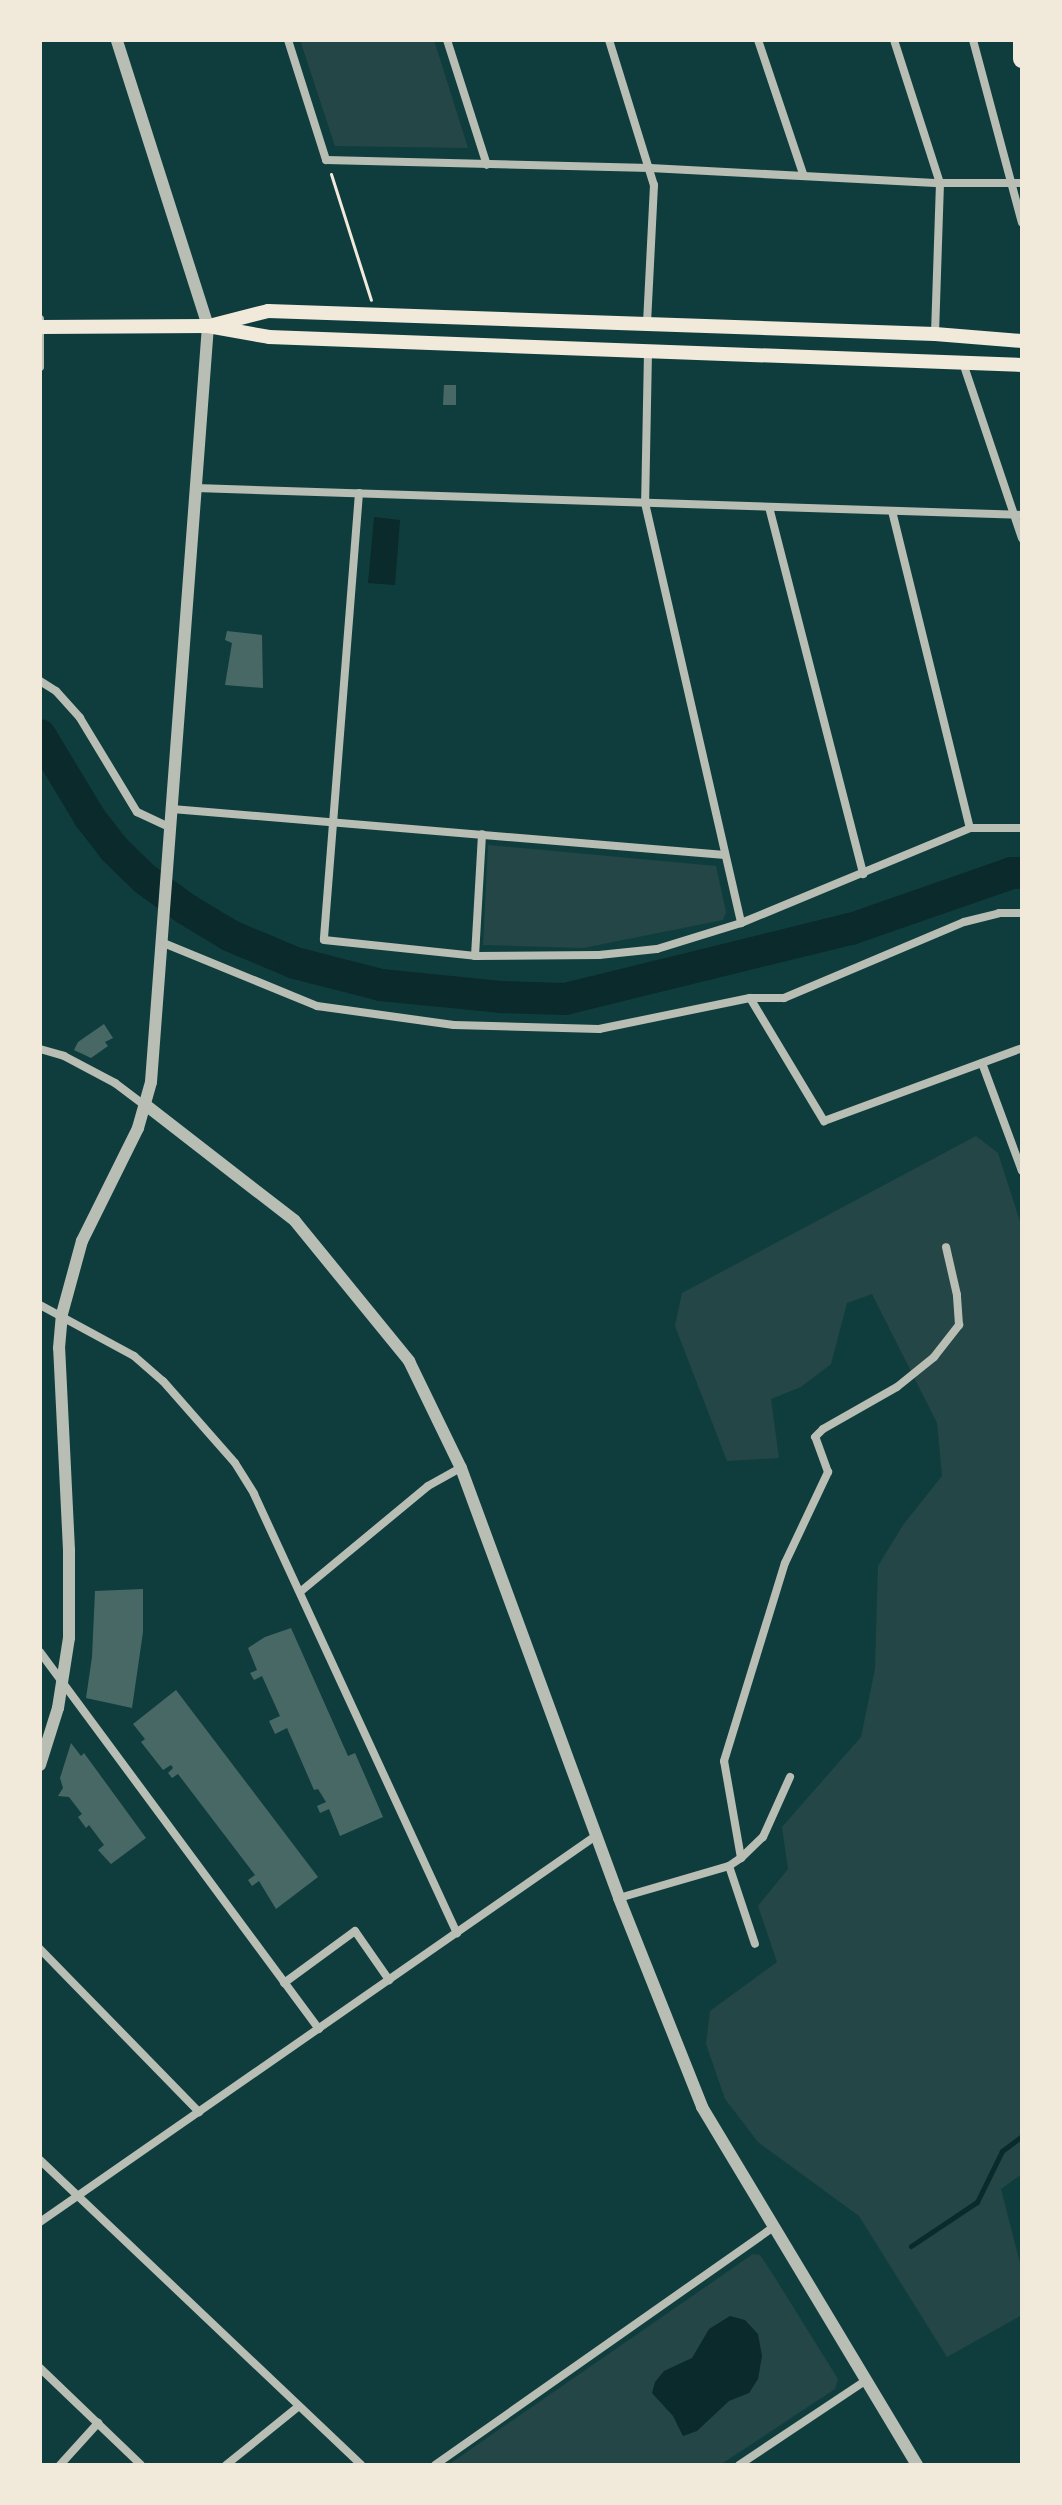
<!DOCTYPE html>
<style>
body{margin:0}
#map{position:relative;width:1062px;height:2505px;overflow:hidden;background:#0f3d3e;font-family:Montserrat,sans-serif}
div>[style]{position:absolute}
.green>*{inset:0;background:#244646}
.water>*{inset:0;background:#0a2a2b}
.stream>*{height:5px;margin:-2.5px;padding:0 2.5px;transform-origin:2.5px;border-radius:2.5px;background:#0a2a2b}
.river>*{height:32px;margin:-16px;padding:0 16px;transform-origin:16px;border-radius:16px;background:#0a2a2b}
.building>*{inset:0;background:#486865}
.path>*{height:3px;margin:-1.5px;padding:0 1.5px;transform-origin:1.5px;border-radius:1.5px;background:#f1e9da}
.minor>*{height:8px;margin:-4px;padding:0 4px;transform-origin:4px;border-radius:4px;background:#b8beb3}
.tertiary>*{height:12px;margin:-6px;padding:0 6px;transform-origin:6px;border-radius:6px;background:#b8beb3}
.primary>*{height:14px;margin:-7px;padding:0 7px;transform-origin:7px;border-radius:7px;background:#f1e9da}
.motorway>*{height:18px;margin:-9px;padding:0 9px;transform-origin:9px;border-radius:9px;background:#f1e9da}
span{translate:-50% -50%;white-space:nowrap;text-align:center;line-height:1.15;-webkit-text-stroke:6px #f1e9da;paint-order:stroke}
.frame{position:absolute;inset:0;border:42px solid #f1e9da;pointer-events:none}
</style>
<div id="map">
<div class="green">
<div style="clip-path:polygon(300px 40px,434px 40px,468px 148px,335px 146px)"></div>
<div style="clip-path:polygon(488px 845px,716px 866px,726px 912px,723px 920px,583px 948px,483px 945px)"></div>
<div style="clip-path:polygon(976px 1136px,998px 1153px,1022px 1228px,1022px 2174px,1001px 2189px,1022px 2271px,1022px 2315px,947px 2357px,859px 2216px,758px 2142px,725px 2099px,706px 2044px,710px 2011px,777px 1962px,758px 1906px,788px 1869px,782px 1827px,861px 1737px,875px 1669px,878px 1566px,903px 1525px,942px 1476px,937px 1423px,872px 1294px,847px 1303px,831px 1364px,801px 1387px,771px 1399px,779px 1458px,727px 1461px,675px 1326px,682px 1293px)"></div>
<div style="clip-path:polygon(753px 2254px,760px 2255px,772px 2273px,838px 2379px,835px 2389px,720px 2465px,448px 2465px)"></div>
</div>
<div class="water">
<div style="clip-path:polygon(374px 517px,400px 520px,395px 585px,368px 583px)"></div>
<div style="clip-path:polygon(730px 2316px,745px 2320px,758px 2334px,762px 2356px,758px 2379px,749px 2393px,729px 2401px,697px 2431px,683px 2436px,673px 2416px,652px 2393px,655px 2382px,664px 2371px,692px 2358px,709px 2329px)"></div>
</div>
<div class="stream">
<div style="left:911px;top:2246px;width:79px;rotate:-33.7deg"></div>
<div style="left:977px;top:2202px;width:57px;rotate:-63.9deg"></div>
<div style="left:1002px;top:2151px;width:25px;rotate:-37deg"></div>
</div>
<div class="river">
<div style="left:40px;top:735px;width:97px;rotate:58.9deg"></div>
<div style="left:90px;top:818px;width:39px;rotate:52deg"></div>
<div style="left:114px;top:849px;width:43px;rotate:44.1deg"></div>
<div style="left:145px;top:879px;width:51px;rotate:36.2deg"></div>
<div style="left:186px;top:909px;width:52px;rotate:31deg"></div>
<div style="left:231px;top:936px;width:69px;rotate:22.9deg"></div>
<div style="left:295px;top:963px;width:89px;rotate:14.3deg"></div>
<div style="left:381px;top:985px;width:122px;rotate:5.7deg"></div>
<div style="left:502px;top:997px;width:63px;rotate:1.8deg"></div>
<div style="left:565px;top:999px;width:294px;rotate:-13.8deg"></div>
<div style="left:851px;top:929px;width:170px;rotate:-19.2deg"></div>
<div style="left:1012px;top:873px;width:10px"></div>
</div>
<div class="building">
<div style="clip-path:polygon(444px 385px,456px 385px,456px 405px,443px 405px)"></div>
<div style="clip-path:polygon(227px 631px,262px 635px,263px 688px,225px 685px,232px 643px,225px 640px)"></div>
<div style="clip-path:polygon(104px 1024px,113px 1038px,105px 1042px,108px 1046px,91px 1058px,74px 1050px,78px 1042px)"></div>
<div style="clip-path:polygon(143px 1589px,143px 1632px,132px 1708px,86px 1698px,92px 1657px,95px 1591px)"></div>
<div style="clip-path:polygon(291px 1628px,348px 1756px,355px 1753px,383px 1817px,340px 1836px,329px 1809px,320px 1813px,317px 1806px,326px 1802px,318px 1789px,314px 1790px,287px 1728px,275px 1734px,269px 1721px,280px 1716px,262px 1676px,254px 1680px,250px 1673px,257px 1670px,248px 1648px,265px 1637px)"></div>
<div style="clip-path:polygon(176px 1690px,318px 1877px,276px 1909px,259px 1881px,252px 1886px,248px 1880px,255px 1875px,178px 1774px,172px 1778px,168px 1773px,173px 1768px,171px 1765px,163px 1770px,141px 1742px,145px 1739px,133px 1724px)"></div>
<div style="clip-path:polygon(71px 1743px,81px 1756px,84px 1753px,146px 1838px,111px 1864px,98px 1850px,104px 1845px,89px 1825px,86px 1828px,78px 1817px,82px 1814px,69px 1797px,58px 1796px,63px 1788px,60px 1778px)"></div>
</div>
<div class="path">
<div style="left:331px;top:174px;width:132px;rotate:72.4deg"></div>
</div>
<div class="minor">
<div style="left:288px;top:40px;width:126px;rotate:72.4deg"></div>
<div style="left:326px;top:160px;width:324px;rotate:1.4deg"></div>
<div style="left:650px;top:168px;width:290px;rotate:3deg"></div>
<div style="left:940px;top:183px;width:82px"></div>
<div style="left:447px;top:40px;width:131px;rotate:72.3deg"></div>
<div style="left:609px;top:40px;width:152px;rotate:72.8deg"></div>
<div style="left:654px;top:185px;width:140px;rotate:92.9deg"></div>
<div style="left:758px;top:40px;width:141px;rotate:71.4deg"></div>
<div style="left:894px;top:40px;width:150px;rotate:72.2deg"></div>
<div style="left:940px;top:183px;width:151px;rotate:91.9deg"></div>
<div style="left:973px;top:40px;width:189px;rotate:75deg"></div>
<div style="left:40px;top:319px;width:48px;rotate:90deg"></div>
<div style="left:648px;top:352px;width:151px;rotate:91.1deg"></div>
<div style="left:645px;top:503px;width:431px;rotate:77.1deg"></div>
<div style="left:963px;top:363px;width:185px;rotate:71.4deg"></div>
<div style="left:196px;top:488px;width:826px;rotate:1.87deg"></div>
<div style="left:359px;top:493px;width:448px;rotate:94.5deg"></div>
<div style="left:324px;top:940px;width:152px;rotate:6deg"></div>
<div style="left:475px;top:956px;width:124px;rotate:-0.5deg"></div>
<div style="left:599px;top:955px;width:58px;rotate:-5.9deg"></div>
<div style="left:657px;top:949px;width:88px;rotate:-17.2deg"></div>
<div style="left:741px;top:923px;width:248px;rotate:-22.5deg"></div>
<div style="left:970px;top:828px;width:52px"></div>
<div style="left:769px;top:507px;width:379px;rotate:75.6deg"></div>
<div style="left:892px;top:511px;width:326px;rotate:76.2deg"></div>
<div style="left:40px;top:681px;width:19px;rotate:32deg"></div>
<div style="left:56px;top:691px;width:36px;rotate:48deg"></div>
<div style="left:80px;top:718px;width:110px;rotate:58.8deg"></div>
<div style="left:137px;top:812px;width:38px;rotate:25deg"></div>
<div style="left:172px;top:809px;width:555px;rotate:4.76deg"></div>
<div style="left:161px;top:942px;width:169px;rotate:22.3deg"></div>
<div style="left:317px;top:1006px;width:138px;rotate:7.9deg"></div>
<div style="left:454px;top:1025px;width:145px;rotate:1.6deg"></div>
<div style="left:599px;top:1029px;width:154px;rotate:-11.6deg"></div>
<div style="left:750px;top:998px;width:34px"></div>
<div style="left:784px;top:998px;width:195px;rotate:-22.9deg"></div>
<div style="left:964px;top:922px;width:36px;rotate:-14deg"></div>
<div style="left:999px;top:913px;width:23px"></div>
<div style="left:475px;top:956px;width:122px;rotate:-86.7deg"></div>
<div style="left:750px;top:998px;width:144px;rotate:59deg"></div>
<div style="left:824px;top:1121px;width:211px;rotate:-20.2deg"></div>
<div style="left:40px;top:1049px;width:25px;rotate:16deg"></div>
<div style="left:64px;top:1056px;width:58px;rotate:27.9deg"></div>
<div style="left:115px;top:1083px;width:39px;rotate:37deg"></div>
<div style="left:982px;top:1063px;width:115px;rotate:69.7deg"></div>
<div style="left:40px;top:1305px;width:107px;rotate:28.5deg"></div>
<div style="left:134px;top:1356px;width:38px;rotate:41deg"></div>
<div style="left:163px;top:1381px;width:109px;rotate:48.7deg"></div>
<div style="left:235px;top:1463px;width:36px;rotate:58deg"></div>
<div style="left:254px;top:1494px;width:484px;rotate:65.2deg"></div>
<div style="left:300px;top:1592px;width:166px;rotate:-39.6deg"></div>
<div style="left:428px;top:1486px;width:38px;rotate:-29deg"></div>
<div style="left:40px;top:1652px;width:469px;rotate:53.5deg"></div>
<div style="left:741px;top:1858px;width:30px;rotate:-44deg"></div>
<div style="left:763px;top:1837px;width:66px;rotate:-65.8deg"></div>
<div style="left:729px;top:1866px;width:82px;rotate:71.6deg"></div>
<div style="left:619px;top:1898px;width:115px;rotate:-16.2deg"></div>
<div style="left:729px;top:1866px;width:14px;rotate:-34deg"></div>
<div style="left:741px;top:1858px;width:98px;rotate:-99.9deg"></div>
<div style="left:724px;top:1761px;width:207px;rotate:-72.9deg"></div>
<div style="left:785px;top:1563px;width:101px;rotate:-64.7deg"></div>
<div style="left:828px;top:1472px;width:37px;rotate:-110deg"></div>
<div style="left:815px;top:1437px;width:11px;rotate:-45deg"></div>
<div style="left:823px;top:1429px;width:85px;rotate:-29.6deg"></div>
<div style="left:897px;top:1387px;width:48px;rotate:-39deg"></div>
<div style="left:934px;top:1357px;width:41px;rotate:-52deg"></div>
<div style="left:959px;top:1325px;width:30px;rotate:-94deg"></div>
<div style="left:957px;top:1295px;width:49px;rotate:-102.9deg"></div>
<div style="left:40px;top:1949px;width:228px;rotate:45.7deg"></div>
<div style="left:284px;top:1983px;width:88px;rotate:-36.2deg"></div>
<div style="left:355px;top:1931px;width:60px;rotate:55.2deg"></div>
<div style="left:40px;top:2160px;width:443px;rotate:43.5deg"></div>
<div style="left:40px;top:2222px;width:678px;rotate:-34.79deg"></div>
<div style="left:40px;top:2368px;width:140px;rotate:43.8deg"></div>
<div style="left:60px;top:2465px;width:57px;rotate:-47.9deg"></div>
<div style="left:226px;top:2465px;width:92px;rotate:-38.9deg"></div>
<div style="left:435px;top:2465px;width:412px;rotate:-35.1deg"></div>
<div style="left:739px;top:2465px;width:151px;rotate:-33.7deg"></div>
</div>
<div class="tertiary">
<div style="left:147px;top:1106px;width:187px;rotate:37.8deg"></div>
<div style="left:295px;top:1221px;width:181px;rotate:50.8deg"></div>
<div style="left:409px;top:1361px;width:119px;rotate:64.1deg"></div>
<div style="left:461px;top:1468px;width:458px;rotate:69.8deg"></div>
<div style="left:619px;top:1898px;width:225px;rotate:68.3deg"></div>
<div style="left:702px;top:2107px;width:418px;rotate:59deg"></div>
<div style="left:40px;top:1765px;width:60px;rotate:-72.5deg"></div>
<div style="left:58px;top:1708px;width:71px;rotate:-81.1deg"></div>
<div style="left:69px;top:1638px;width:88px;rotate:-90deg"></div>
<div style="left:69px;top:1550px;width:202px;rotate:-92.8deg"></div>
<div style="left:59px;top:1348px;width:34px;rotate:-85deg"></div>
<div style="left:62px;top:1314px;width:76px;rotate:-74.7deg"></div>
<div style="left:82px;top:1241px;width:126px;rotate:-63.6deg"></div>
<div style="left:138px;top:1128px;width:48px;rotate:-74.2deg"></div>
<div style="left:151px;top:1082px;width:758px;rotate:-85.69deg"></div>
<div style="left:208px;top:326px;width:300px;rotate:-107.7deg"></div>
</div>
<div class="primary">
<div style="left:213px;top:325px;width:57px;rotate:-14.3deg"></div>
<div style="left:268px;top:311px;width:667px;rotate:1.97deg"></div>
<div style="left:935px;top:334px;width:87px;rotate:4.6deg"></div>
<div style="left:40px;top:327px;width:168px;rotate:-0.3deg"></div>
<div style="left:208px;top:326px;width:62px;rotate:10.2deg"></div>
<div style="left:269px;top:337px;width:754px;rotate:2.13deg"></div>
</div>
<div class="motorway">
<div style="left:1022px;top:40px;width:19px;rotate:90deg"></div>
</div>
<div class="frame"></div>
</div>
